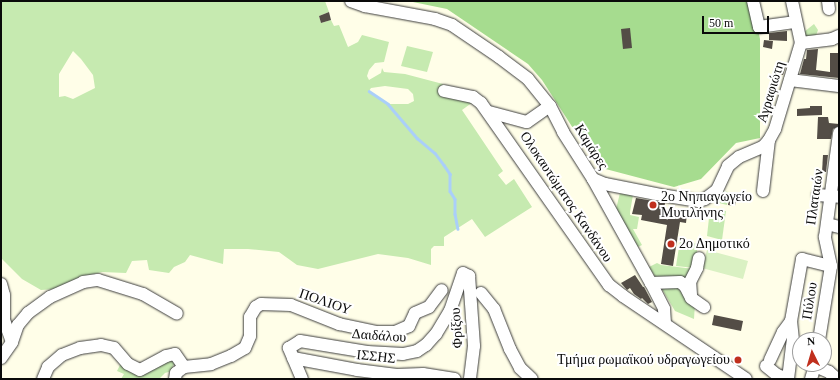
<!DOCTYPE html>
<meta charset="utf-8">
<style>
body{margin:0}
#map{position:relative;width:840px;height:380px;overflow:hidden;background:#fffee8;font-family:"Times New Roman",serif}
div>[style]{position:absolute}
.green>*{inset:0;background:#c6eab0}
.forest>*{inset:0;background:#a6dc8f}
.pitch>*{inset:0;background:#daf1c3}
.stream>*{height:2.5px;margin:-1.25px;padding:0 1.25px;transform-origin:1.25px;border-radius:1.25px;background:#aacff9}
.building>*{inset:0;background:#534d46}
.roads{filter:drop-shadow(0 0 1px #3d3d3d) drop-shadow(0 0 1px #3d3d3d)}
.minor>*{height:12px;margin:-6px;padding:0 6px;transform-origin:6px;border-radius:6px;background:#fff}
.dots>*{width:11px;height:11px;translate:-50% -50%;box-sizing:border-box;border:2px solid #fff;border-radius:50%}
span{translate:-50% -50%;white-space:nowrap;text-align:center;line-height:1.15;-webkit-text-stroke:4px #fff;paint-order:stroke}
.street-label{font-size:14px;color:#0a0a0a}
.poi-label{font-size:14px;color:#0a0a0a}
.left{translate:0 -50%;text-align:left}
.right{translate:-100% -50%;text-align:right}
.frame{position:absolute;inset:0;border:2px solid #0a0a0a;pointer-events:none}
.north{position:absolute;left:792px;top:332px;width:40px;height:40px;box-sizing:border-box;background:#fff;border:1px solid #9d9d9d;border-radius:50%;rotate:355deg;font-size:11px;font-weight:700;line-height:16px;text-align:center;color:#0a0a0a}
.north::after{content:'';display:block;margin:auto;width:14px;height:18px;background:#c02f1d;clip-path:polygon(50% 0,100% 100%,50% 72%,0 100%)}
.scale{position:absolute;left:702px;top:16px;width:67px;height:18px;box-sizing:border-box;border:2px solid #0a0a0a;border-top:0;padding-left:5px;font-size:12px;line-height:14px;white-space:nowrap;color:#0a0a0a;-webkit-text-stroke:3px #fff;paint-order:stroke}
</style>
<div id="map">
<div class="green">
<div style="clip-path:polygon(evenodd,1px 1px,325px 1px,329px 12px,319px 16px,321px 23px,331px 20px,334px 26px,339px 25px,348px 47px,358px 42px,362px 35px,389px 42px,384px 62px,375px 63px,369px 70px,367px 76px,369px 80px,381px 73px,382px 68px,384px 72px,405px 74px,443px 84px,440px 96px,473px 102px,462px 110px,503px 171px,498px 175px,506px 185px,514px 179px,532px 207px,485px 237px,472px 219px,444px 237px,444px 246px,434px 246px,431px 249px,431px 265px,408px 258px,378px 254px,318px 269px,297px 265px,279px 252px,248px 249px,224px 249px,223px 264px,190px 255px,185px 262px,174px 267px,169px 273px,149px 270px,147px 260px,132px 261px,126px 273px,102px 272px,79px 278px,55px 289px,41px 290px,22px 279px,1px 258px,1px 1px,73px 51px,81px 59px,93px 75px,95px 88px,73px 99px,65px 96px,59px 97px,59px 74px,73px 51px,1px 1px,385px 86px,408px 89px,413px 94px,414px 101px,408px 104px,388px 104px,369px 91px,371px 88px,385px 86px)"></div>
<div style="clip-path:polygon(814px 24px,818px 30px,815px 38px,805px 38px,804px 32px)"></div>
<div style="clip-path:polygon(407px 46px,433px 52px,427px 72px,401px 66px)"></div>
<div style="clip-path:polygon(722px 191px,729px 192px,727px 205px,719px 203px)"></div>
<div style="clip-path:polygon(620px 193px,633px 195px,630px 212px,630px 215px,639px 217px,637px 229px,633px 229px,642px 245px,638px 247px,616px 209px)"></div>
<div style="clip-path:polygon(710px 209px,726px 211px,722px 240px,707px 236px)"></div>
<div style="clip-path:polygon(680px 241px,698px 244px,695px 268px,676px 266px)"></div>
<div style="clip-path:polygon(657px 263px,661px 265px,694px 269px,687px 281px,656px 278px,649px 267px)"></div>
<div style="clip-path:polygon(659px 284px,676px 284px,695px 304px,694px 319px,675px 311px)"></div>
<div style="clip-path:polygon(169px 358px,180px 364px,173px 365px,172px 371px,165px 373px,159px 379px,121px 379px,124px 374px,117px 371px,121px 363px,131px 371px)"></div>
</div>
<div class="forest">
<div style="clip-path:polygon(408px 1px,752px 1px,760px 39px,760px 138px,736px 143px,701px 179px,674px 187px,598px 167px,542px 80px,528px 64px,447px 9px)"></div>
</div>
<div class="pitch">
<div style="clip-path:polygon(707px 250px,748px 261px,743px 279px,702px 268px)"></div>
</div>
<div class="stream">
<div style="left:369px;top:91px;width:23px;rotate:34deg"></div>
<div style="left:388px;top:104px;width:45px;rotate:49.5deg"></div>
<div style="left:417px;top:138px;width:23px;rotate:40deg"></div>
<div style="left:435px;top:153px;width:15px;rotate:53deg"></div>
<div style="left:444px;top:165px;width:11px;rotate:56deg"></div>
<div style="left:450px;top:174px;width:17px;rotate:90deg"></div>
<div style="left:450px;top:191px;width:9px;rotate:58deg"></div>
<div style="left:455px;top:199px;width:15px;rotate:90deg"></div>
<div style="left:455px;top:214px;width:15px;rotate:79deg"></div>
</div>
<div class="building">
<div style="clip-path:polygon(329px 12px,331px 20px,321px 23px,319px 16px)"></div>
<div style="clip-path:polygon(630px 28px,632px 48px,623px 49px,621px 29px)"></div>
<div style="clip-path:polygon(787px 31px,787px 41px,769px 40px,769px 33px)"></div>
<div style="clip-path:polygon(764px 40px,773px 41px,772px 49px,763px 47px)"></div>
<div style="clip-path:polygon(818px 49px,816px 70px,830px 72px,830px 53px,839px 53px,839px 78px,800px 74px,804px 59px,806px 59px,807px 50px)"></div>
<div style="clip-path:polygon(776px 63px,786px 66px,783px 75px,773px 72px)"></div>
<div style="clip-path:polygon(810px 106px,822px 106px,822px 115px,797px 116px,797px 109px,810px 108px)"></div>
<div style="clip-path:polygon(818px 117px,828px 117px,829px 123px,839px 124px,839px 126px,833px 129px,831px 139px,817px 139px)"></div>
<div style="clip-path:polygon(823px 155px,828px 155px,826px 172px,822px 172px)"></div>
<div style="clip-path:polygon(730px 192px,737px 193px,735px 206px,728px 205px)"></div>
<div style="clip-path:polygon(636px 198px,665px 203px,664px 210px,687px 214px,686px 223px,680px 222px,673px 266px,661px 264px,667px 225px,641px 220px,642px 215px,632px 214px)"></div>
<div style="clip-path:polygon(635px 275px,643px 287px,644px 287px,652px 302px,648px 304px,642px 298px,641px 299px,634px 294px,630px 288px,627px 290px,621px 283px)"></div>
<div style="clip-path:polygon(714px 315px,743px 321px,741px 331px,712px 325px)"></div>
</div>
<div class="roads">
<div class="minor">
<div style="left:351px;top:1px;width:15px;rotate:20deg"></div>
<div style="left:365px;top:6px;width:71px;rotate:10.5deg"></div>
<div style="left:435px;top:19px;width:18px;rotate:19deg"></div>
<div style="left:452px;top:25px;width:57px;rotate:34.2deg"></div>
<div style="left:499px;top:57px;width:36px;rotate:37deg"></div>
<div style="left:528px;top:79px;width:35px;rotate:51deg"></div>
<div style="left:550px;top:106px;width:29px;rotate:63deg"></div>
<div style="left:563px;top:132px;width:56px;rotate:57.4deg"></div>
<div style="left:593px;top:179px;width:119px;rotate:60.9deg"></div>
<div style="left:651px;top:283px;width:29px;rotate:63deg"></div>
<div style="left:664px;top:309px;width:14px;rotate:86deg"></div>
<div style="left:753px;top:1px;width:27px;rotate:77deg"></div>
<div style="left:759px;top:27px;width:37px;rotate:-8deg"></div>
<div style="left:828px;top:1px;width:8px;rotate:83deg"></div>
<div style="left:801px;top:43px;width:31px;rotate:-7deg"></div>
<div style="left:832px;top:39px;width:8px;rotate:-23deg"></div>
<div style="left:790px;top:80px;width:49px;rotate:7deg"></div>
<div style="left:444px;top:91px;width:30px;rotate:12deg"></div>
<div style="left:473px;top:97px;width:10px;rotate:37deg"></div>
<div style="left:481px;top:103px;width:223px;rotate:54.9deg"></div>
<div style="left:609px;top:285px;width:18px;rotate:38deg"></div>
<div style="left:623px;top:296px;width:148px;rotate:34deg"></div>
<div style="left:489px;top:112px;width:39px;rotate:15deg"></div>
<div style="left:527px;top:122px;width:28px;rotate:-35deg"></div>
<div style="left:593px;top:179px;width:13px;rotate:23deg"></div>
<div style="left:605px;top:184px;width:63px;rotate:11deg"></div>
<div style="left:667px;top:196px;width:32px;rotate:9deg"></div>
<div style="left:699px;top:201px;width:6px;rotate:-18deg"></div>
<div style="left:705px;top:199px;width:15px;rotate:-37deg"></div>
<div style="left:717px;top:190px;width:26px;rotate:-65deg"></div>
<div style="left:728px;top:166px;width:14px;rotate:-39deg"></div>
<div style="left:739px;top:157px;width:26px;rotate:-23deg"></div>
<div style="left:763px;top:147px;width:9px;rotate:-49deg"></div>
<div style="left:763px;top:191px;width:51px;rotate:-83.3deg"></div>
<div style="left:769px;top:140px;width:13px;rotate:-61deg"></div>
<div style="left:775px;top:129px;width:90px;rotate:-73.2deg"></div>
<div style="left:801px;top:43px;width:43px;rotate:-102.1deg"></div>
<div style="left:818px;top:195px;width:21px;rotate:5deg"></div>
<div style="left:827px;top:224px;width:12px;rotate:14deg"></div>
<div style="left:651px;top:283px;width:29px;rotate:-2deg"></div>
<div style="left:680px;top:282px;width:6px;rotate:39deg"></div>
<div style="left:685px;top:286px;width:13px;rotate:63deg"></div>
<div style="left:691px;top:298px;width:16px;rotate:35deg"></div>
<div style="left:1px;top:284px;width:11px;rotate:75deg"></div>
<div style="left:4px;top:295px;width:25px;rotate:90deg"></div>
<div style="left:4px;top:320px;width:23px;rotate:70deg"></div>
<div style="left:481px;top:293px;width:21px;rotate:51deg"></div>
<div style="left:494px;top:309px;width:43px;rotate:68.2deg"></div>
<div style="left:510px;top:349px;width:21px;rotate:62deg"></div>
<div style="left:520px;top:368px;width:16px;rotate:43deg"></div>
<div style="left:691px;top:295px;width:13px;rotate:-94deg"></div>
<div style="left:690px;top:282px;width:16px;rotate:-63deg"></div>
<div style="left:697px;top:268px;width:10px;rotate:-79deg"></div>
<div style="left:819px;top:340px;width:75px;rotate:-80.8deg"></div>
<div style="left:831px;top:266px;width:30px;rotate:-102deg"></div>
<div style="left:825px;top:237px;width:105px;rotate:-82.3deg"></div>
<div style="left:1px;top:358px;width:19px;rotate:-55deg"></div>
<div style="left:12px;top:342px;width:18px;rotate:-71deg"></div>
<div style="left:18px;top:325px;width:16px;rotate:-50deg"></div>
<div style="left:28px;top:313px;width:27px;rotate:-36deg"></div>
<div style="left:50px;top:297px;width:36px;rotate:-24deg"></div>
<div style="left:83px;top:282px;width:15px;rotate:-8deg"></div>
<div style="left:98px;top:280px;width:47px;rotate:17.3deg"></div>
<div style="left:143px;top:294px;width:39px;rotate:30deg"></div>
<div style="left:293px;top:358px;width:65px;rotate:10.6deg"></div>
<div style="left:357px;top:370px;width:40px;rotate:7.1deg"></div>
<div style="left:397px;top:375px;width:26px;rotate:-2deg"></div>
<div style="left:423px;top:374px;width:32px;rotate:9deg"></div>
<div style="left:770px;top:360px;width:31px;rotate:-65deg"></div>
<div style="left:783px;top:332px;width:14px;rotate:-54deg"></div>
<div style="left:815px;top:364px;width:2px;rotate:90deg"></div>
<div style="left:815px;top:366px;width:15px;rotate:23deg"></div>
<div style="left:829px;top:372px;width:11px;rotate:41deg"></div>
<div style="left:766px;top:366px;width:14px;rotate:39deg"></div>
<div style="left:777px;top:375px;width:12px;rotate:20deg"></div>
<div style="left:788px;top:379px;width:39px;rotate:-83deg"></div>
<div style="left:793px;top:340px;width:19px;rotate:-96deg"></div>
<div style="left:791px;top:321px;width:63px;rotate:-79.9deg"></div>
<div style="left:802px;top:259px;width:30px;rotate:14deg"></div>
<div style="left:43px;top:379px;width:13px;rotate:-67deg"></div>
<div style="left:48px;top:367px;width:18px;rotate:-41deg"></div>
<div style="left:62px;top:355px;width:19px;rotate:-21deg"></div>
<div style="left:80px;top:348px;width:21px;rotate:-8deg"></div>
<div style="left:101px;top:345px;width:13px;rotate:13deg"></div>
<div style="left:114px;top:348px;width:21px;rotate:49deg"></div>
<div style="left:128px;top:364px;width:13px;rotate:27deg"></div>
<div style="left:140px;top:370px;width:30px;rotate:-28deg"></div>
<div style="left:166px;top:356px;width:9px;rotate:-13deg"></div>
<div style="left:175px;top:354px;width:16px;rotate:55deg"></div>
<div style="left:175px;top:379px;width:6px;rotate:-81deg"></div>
<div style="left:176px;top:373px;width:10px;rotate:-37deg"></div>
<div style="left:184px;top:367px;width:27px;rotate:-6deg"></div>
<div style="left:211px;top:364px;width:22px;rotate:-22deg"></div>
<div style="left:231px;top:356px;width:16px;rotate:-30deg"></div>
<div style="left:245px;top:348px;width:13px;rotate:-67deg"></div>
<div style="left:250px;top:336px;width:19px;rotate:-90deg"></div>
<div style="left:250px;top:317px;width:12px;rotate:-59deg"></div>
<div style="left:256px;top:307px;width:6px;rotate:-31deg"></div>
<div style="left:261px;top:304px;width:30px;rotate:2deg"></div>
<div style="left:291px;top:305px;width:52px;rotate:21.6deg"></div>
<div style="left:339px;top:324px;width:40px;rotate:12deg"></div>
<div style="left:378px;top:332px;width:17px"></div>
<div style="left:395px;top:332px;width:15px;rotate:-23deg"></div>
<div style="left:409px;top:326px;width:14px;rotate:-65deg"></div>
<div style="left:415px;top:313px;width:15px;rotate:-23deg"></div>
<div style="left:429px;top:307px;width:21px;rotate:-53deg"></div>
<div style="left:302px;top:379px;width:34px;rotate:-113deg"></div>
<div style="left:289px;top:348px;width:13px;rotate:-32deg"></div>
<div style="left:300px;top:341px;width:68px;rotate:9.3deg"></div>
<div style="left:367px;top:352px;width:36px;rotate:3deg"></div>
<div style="left:403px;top:354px;width:14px;rotate:-12deg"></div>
<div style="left:417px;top:351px;width:11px;rotate:-34deg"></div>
<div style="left:426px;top:345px;width:15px;rotate:-48deg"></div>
<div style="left:436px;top:334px;width:27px;rotate:-59deg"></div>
<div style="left:450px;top:311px;width:40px;rotate:-71.1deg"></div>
<div style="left:463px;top:273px;width:7px;rotate:27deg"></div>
<div style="left:469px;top:276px;width:70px;rotate:85.9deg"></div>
<div style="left:474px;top:346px;width:33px;rotate:97deg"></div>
<div style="left:811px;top:379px;width:14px;rotate:-73deg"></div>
</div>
</div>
<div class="dots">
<div style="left:653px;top:205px;background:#c02f1d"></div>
<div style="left:671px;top:244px;background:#c02f1d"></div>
<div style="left:738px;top:360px;background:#c02f1d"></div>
</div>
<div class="street-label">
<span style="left:771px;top:92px;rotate:-73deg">Αγραφιώτη</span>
<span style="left:591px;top:147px;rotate:58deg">Καμάρες</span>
<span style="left:566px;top:197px;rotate:56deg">Ολοκαυτώματος Κανδάνου</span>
<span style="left:815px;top:197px;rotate:-82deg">Πλαταιών</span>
<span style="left:810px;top:301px;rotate:-81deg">Πύλου</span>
<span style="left:325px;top:302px;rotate:19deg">ΠΟΛΙΟΥ</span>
<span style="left:457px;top:328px;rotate:-94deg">Φρίξου</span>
<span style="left:379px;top:336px;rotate:4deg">Δαιδάλου</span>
<span style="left:376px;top:357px;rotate:6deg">ΙΣΣΗΣ</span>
</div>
<div class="poi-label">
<span class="left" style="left:661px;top:205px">2ο Νηπιαγωγείο<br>Μυτιλήνης</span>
<span class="left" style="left:679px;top:244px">2ο Δημοτικό</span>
<span class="right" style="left:730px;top:360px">Τμήμα ρωμαϊκού υδραγωγείου</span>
</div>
<div class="frame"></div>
<div class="north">N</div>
<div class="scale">50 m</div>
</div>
